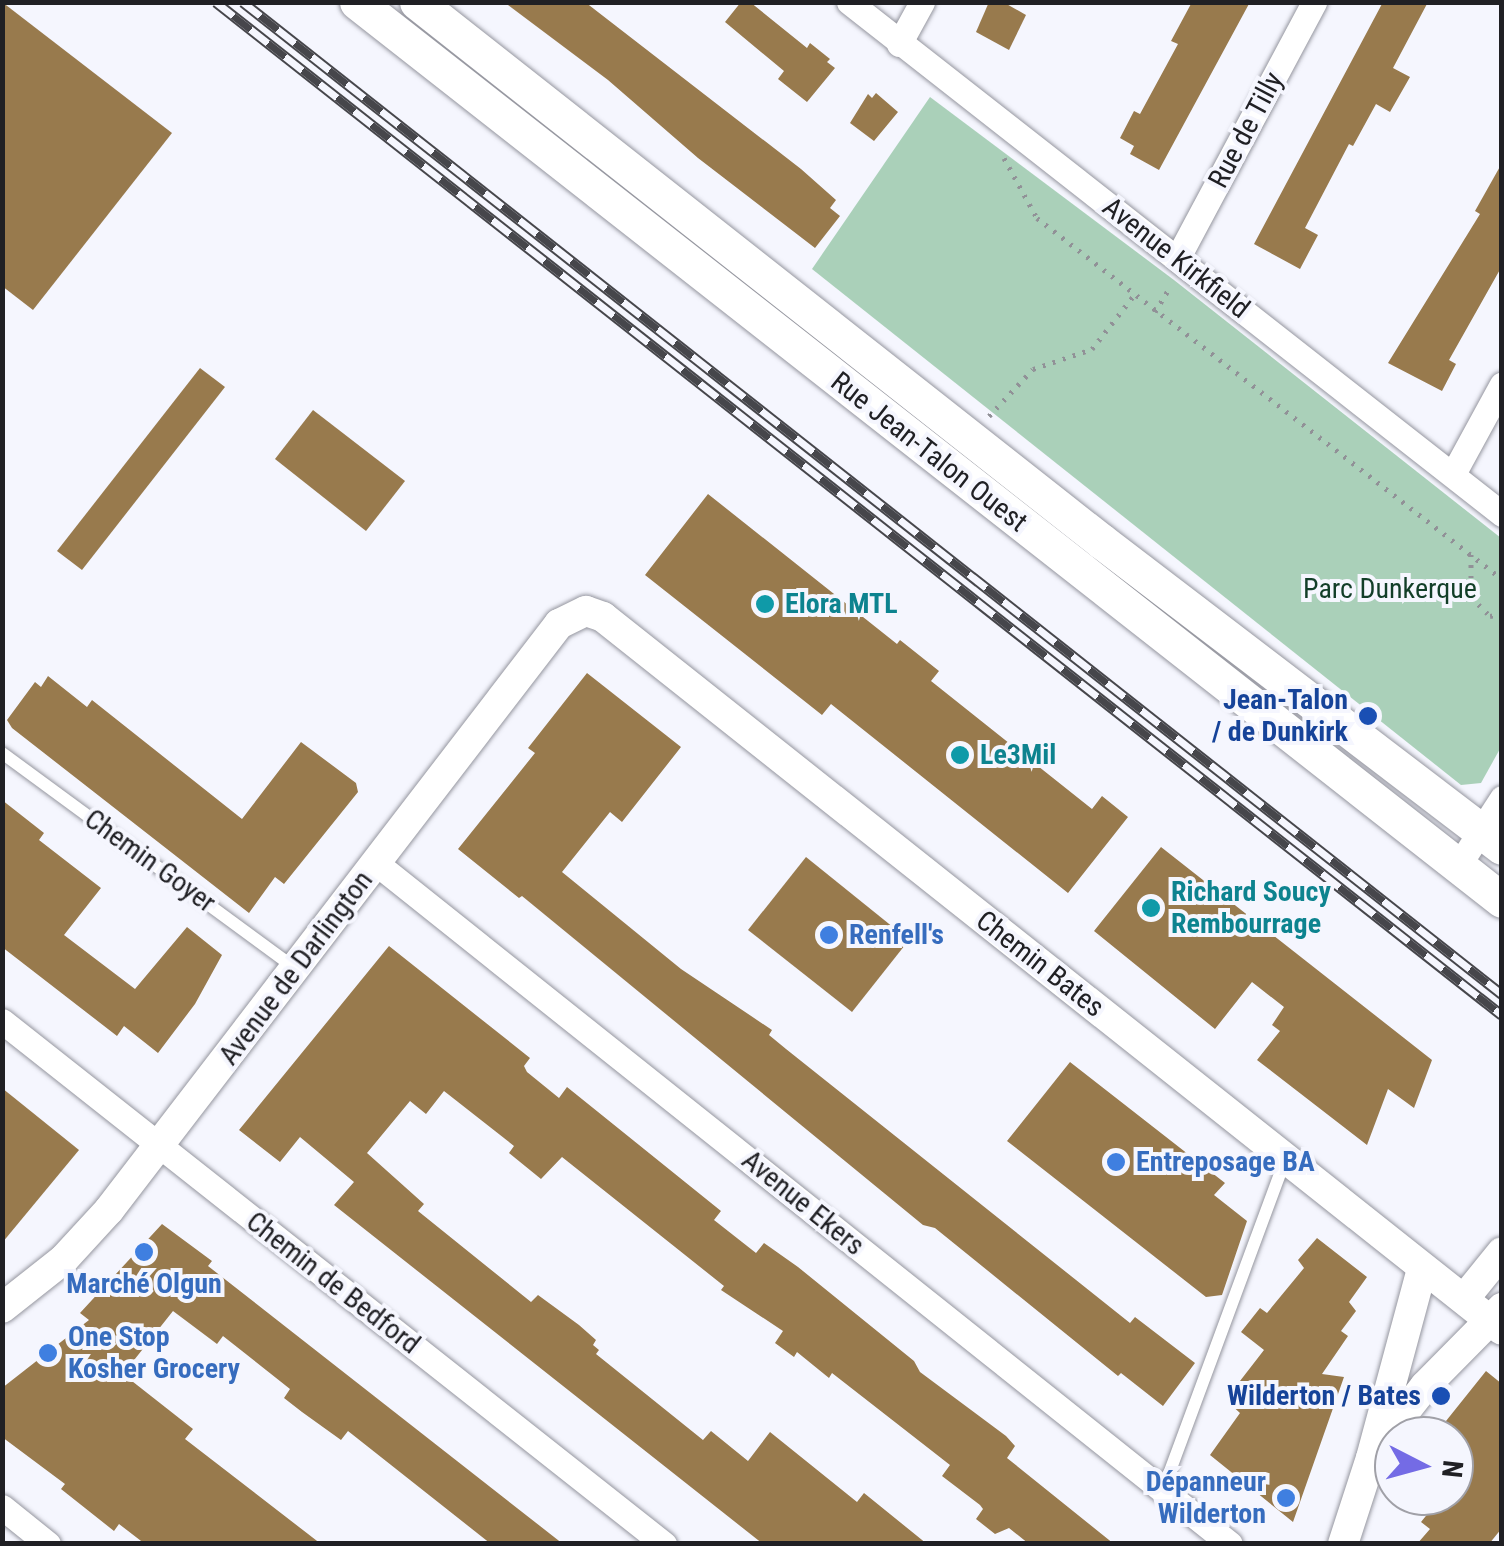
<!DOCTYPE html>
<meta charset="utf-8">
<style>
body{margin:0}
#map{position:relative;width:1504px;height:1546px;overflow:hidden;background:#f5f6fe;font-family:"Roboto Condensed",sans-serif}
div>[style]{position:absolute}
.green>*{inset:0;background:#aad0b9}
.building>*{inset:0;background:#987a4d}
.path>*{height:5px;margin-top:-2.5px;transform-origin:0;background:repeating-linear-gradient(90deg,#919197 0 2.5px,transparent 0 10.5px)}
.roads{filter:drop-shadow(0 0 2px #95969f) drop-shadow(0 0 2px #95969f)}
.service>*{height:12px;margin:-6px;padding:0 6px;transform-origin:6px;border-radius:6px;background:#fff}
.minor>*{height:25px;margin:-12.5px;padding:0 12.5px;transform-origin:12.5px;border-radius:12.5px;background:#fff}
.tertiary>*{height:30px;margin:-15px;padding:0 15px;transform-origin:15px;border-radius:15px;background:#fff}
.secondary>*{height:35px;margin:-17.5px;padding:0 17.5px;transform-origin:17.5px;border-radius:17.5px;background:#fff}
.rail>*{height:11px;margin-top:-5.5px;transform-origin:0;background:repeating-linear-gradient(90deg,#f5f6fe 0 22px,#46464b 0 44px);box-sizing:border-box;border-block:2px solid #46464b}
.dots>*{width:28px;height:28px;translate:-50% -50%;box-sizing:border-box;border:5px solid #f5f6fe;border-radius:50%}
span{translate:-50% -50%;white-space:nowrap;text-align:center;line-height:1.15;-webkit-text-stroke:8px #f5f6fe;paint-order:stroke}
.street-label{font-size:28px;color:#202024}
.park-label{font-size:28px;color:#123e28}
.culture-label{font-size:28px;color:#0d838f;font-weight:700}
.left{translate:0 -50%;text-align:left}
.transit-label{font-size:28px;color:#164399;font-weight:700}
.right{translate:-100% -50%;text-align:right}
.shop-label{font-size:28px;color:#366cbe;font-weight:700}
.frame{position:absolute;inset:0;border:5px solid #202024;pointer-events:none}
.north{position:absolute;left:1374px;top:1416px;width:100px;height:100px;box-sizing:border-box;background:#f5f6fe;border:2px solid #a0a0a7;border-radius:50%;rotate:96deg;font-size:28px;font-weight:700;line-height:40px;text-align:center;color:#202024}
.north::after{content:'';display:block;margin:auto;width:35px;height:45px;background:#746be5;clip-path:polygon(50% 0,100% 100%,50% 72%,0 100%)}
</style>
<div id="map">
<div class="green">
<div style="clip-path:polygon(930px 97px,1174px 280px,1501px 538px,1501px 747px,1481px 783px,1461px 785px,812px 269px)"></div>
</div>
<div class="building">
<div style="clip-path:polygon(2px 2px,172px 133px,33px 310px,2px 286px)"></div>
<div style="clip-path:polygon(504px 2px,585px 2px,801px 169px,836px 200px,830px 208px,840px 216px,815px 248px,698px 158px,608px 80px)"></div>
<div style="clip-path:polygon(741px 2px,750px 2px,807px 48px,810px 43px,830px 59px,827px 62px,835px 68px,807px 102px,778px 79px,784px 71px,725px 22px)"></div>
<div style="clip-path:polygon(989px 2px,1003px 2px,1026px 15px,1009px 50px,976px 32px)"></div>
<div style="clip-path:polygon(1192px 2px,1250px 2px,1159px 170px,1130px 154px,1134px 146px,1120px 138px,1134px 111px,1140px 114px,1178px 44px,1171px 41px)"></div>
<div style="clip-path:polygon(1383px 2px,1428px 2px,1393px 68px,1410px 77px,1390px 112px,1376px 104px,1353px 146px,1349px 144px,1305px 228px,1318px 235px,1300px 269px,1254px 244px)"></div>
<div style="clip-path:polygon(876px 93px,898px 112px,874px 141px,850px 123px,868px 94px,872px 98px)"></div>
<div style="clip-path:polygon(1502px 163px,1502px 266px,1449px 360px,1456px 364px,1442px 391px,1388px 363px,1480px 214px,1475px 211px)"></div>
<div style="clip-path:polygon(200px 368px,225px 387px,82px 570px,57px 551px)"></div>
<div style="clip-path:polygon(313px 410px,405px 481px,366px 531px,275px 459px)"></div>
<div style="clip-path:polygon(708px 494px,897px 644px,900px 640px,939px 671px,931px 681px,1092px 809px,1102px 796px,1128px 817px,1068px 893px,831px 704px,822px 715px,645px 575px)"></div>
<div style="clip-path:polygon(587px 673px,681px 747px,622px 822px,610px 812px,562px 872px,681px 969px,772px 1030px,769px 1035px,786px 1049px,1130px 1323px,1135px 1317px,1195px 1363px,1163px 1406px,1121px 1373px,1118px 1376px,935px 1228px,923px 1225px,522px 896px,519px 898px,458px 849px,535px 753px,528px 748px)"></div>
<div style="clip-path:polygon(48px 676px,87px 707px,92px 700px,242px 819px,301px 742px,356px 783px,358px 792px,284px 884px,275px 877px,249px 913px,12px 728px,7px 720px,35px 682px,41px 687px)"></div>
<div style="clip-path:polygon(2px 800px,44px 833px,39px 840px,101px 888px,64px 935px,135px 989px,187px 927px,222px 955px,195px 1004px,158px 1053px,124px 1026px,117px 1036px,2px 947px)"></div>
<div style="clip-path:polygon(1161px 847px,1432px 1060px,1414px 1108px,1388px 1089px,1367px 1145px,1257px 1060px,1280px 1031px,1272px 1025px,1284px 1007px,1252px 982px,1215px 1029px,1094px 931px)"></div>
<div style="clip-path:polygon(806px 857px,909px 940px,852px 1012px,748px 930px)"></div>
<div style="clip-path:polygon(389px 946px,530px 1058px,524px 1066px,527px 1072px,559px 1098px,567px 1087px,721px 1211px,714px 1220px,756px 1253px,764px 1243px,798px 1267px,914px 1361px,920px 1372px,1006px 1436px,1015px 1446px,1007px 1458px,1114px 1544px,1029px 1544px,1009px 1528px,995px 1534px,976px 1519px,983px 1509px,980px 1505px,942px 1476px,950px 1465px,832px 1373px,829px 1378px,797px 1352px,794px 1357px,775px 1343px,783px 1331px,721px 1290px,724px 1286px,562px 1157px,541px 1179px,509px 1153px,514px 1146px,444px 1091px,426px 1114px,410px 1101px,367px 1153px,424px 1204px,418px 1211px,531px 1302px,538px 1295px,579px 1325px,596px 1340px,593px 1345px,599px 1350px,596px 1354px,703px 1440px,711px 1431px,748px 1461px,770px 1432px,857px 1502px,864px 1493px,927px 1544px,763px 1544px,334px 1205px,354px 1182px,300px 1137px,280px 1162px,239px 1130px)"></div>
<div style="clip-path:polygon(1070px 1062px,1225px 1183px,1214px 1195px,1247px 1221px,1222px 1295px,1206px 1297px,1007px 1141px)"></div>
<div style="clip-path:polygon(2px 1088px,79px 1150px,2px 1243px)"></div>
<div style="clip-path:polygon(162px 1224px,212px 1261px,208px 1266px,563px 1544px,491px 1544px,348px 1431px,341px 1440px,302px 1412px,284px 1398px,290px 1389px,223px 1336px,217px 1344px,173px 1311px,123px 1374px,193px 1429px,185px 1439px,321px 1544px,145px 1544px,119px 1524px,114px 1531px,61px 1489px,65px 1484px,2px 1437px,2px 1388px,89px 1320px,80px 1313px)"></div>
<div style="clip-path:polygon(1317px 1238px,1367px 1277px,1349px 1302px,1356px 1311px,1341px 1331px,1348px 1336px,1322px 1374px,1344px 1377px,1293px 1522px,1210px 1455px,1240px 1413px,1229px 1403px,1237px 1393px,1233px 1390px,1264px 1350px,1241px 1332px,1260px 1308px,1267px 1313px,1304px 1268px,1298px 1260px)"></div>
<div style="clip-path:polygon(1486px 1371px,1502px 1384px,1502px 1528px,1489px 1544px,1417px 1544px,1430px 1529px,1421px 1522px,1442px 1496px,1454px 1496px,1454px 1436px,1434px 1436px)"></div>
</div>
<div class="path">
<div style="left:1004px;top:158px;width:68px;rotate:61.2deg"></div>
<div style="left:1037px;top:218px;width:589px;rotate:37.82deg"></div>
<div style="left:1155px;top:312px;width:29px;rotate:-59deg"></div>
<div style="left:989px;top:416px;width:64px;rotate:-46.9deg"></div>
<div style="left:1033px;top:369px;width:62px;rotate:-18.7deg"></div>
<div style="left:1092px;top:349px;width:70px;rotate:-52deg"></div>
<div style="left:1502px;top:446px;width:18px;rotate:90deg"></div>
<div style="left:1471px;top:554px;width:43px;rotate:90deg"></div>
<div style="left:1471px;top:597px;width:27px;rotate:45deg"></div>
<div style="left:1490px;top:616px;width:12px;rotate:-9deg"></div>
</div>
<div class="roads">
<div class="service">
<div style="left:2px;top:753px;width:363px;rotate:36.3deg"></div>
<div style="left:1163px;top:1490px;width:351px;rotate:-69.7deg"></div>
</div>
<div class="minor">
<div style="left:849px;top:2px;width:830px;rotate:38.1deg"></div>
<div style="left:899px;top:44px;width:48px;rotate:-61.3deg"></div>
<div style="left:1178px;top:257px;width:289px;rotate:-61.9deg"></div>
<div style="left:1453px;top:474px;width:102px;rotate:-61.4deg"></div>
<div style="left:376px;top:863px;width:1092px;rotate:38.57deg"></div>
<div style="left:1458px;top:866px;width:81px;rotate:-57.1deg"></div>
<div style="left:2px;top:1021px;width:844px;rotate:38.31deg"></div>
<div style="left:2px;top:1507px;width:59px;rotate:38.8deg"></div>
</div>
<div class="tertiary">
<div style="left:1464px;top:1299px;width:60px;rotate:-51deg"></div>
<div style="left:2px;top:1308px;width:79px;rotate:-38.3deg"></div>
<div style="left:64px;top:1259px;width:67px;rotate:-47.4deg"></div>
<div style="left:109px;top:1210px;width:739px;rotate:-52.48deg"></div>
<div style="left:559px;top:624px;width:30px;rotate:-26deg"></div>
<div style="left:586px;top:611px;width:18px;rotate:19deg"></div>
<div style="left:603px;top:617px;width:1147px;rotate:38.42deg"></div>
<div style="left:1384px;top:1438px;width:66px;rotate:-51.7deg"></div>
<div style="left:1425px;top:1386px;width:110px;rotate:-45.4deg"></div>
<div style="left:1343px;top:1544px;width:90px;rotate:-72deg"></div>
<div style="left:1371px;top:1458px;width:196px;rotate:-74.9deg"></div>
</div>
<div class="secondary">
<div style="left:357px;top:2px;width:1455px;rotate:38.11deg"></div>
<div style="left:417px;top:2px;width:871px;rotate:38.24deg"></div>
<div style="left:1101px;top:541px;width:504px;rotate:37.35deg"></div>
</div>
</div>
<div class="rail">
<div style="left:216px;top:2px;width:1637px;rotate:38.23deg"></div>
<div style="left:243px;top:2px;width:1603px;rotate:38.24deg"></div>
</div>
<div class="dots">
<div style="left:765px;top:604px;background:#0f9aa8"></div>
<div style="left:1368px;top:716px;background:#1a4fb4"></div>
<div style="left:960px;top:755px;background:#0f9aa8"></div>
<div style="left:1151px;top:908px;background:#0f9aa8"></div>
<div style="left:829px;top:935px;background:#3f7fe0"></div>
<div style="left:1116px;top:1162px;background:#3f7fe0"></div>
<div style="left:144px;top:1252px;background:#3f7fe0"></div>
<div style="left:48px;top:1353px;background:#3f7fe0"></div>
<div style="left:1441px;top:1396px;background:#1a4fb4"></div>
<div style="left:1286px;top:1498px;background:#3f7fe0"></div>
</div>
<div class="street-label">
<span style="left:1246px;top:130px;rotate:-62deg">Rue de Tilly</span>
<span style="left:1176px;top:258px;rotate:38deg">Avenue Kirkfield</span>
<span style="left:929px;top:452px;rotate:38deg">Rue Jean-Talon Ouest</span>
<span style="left:150px;top:861px;rotate:36deg">Chemin Goyer</span>
<span style="left:1040px;top:964px;rotate:38deg">Chemin Bates</span>
<span style="left:296px;top:968px;rotate:-53deg">Avenue de Darlington</span>
<span style="left:803px;top:1203px;rotate:39deg">Avenue Ekers</span>
<span style="left:333px;top:1283px;rotate:38deg">Chemin de Bedford</span>
</div>
<div class="park-label">
<span style="left:1390px;top:589px">Parc Dunkerque</span>
</div>
<div class="culture-label">
<span class="left" style="left:785px;top:604px">Elora MTL</span>
<span class="left" style="left:980px;top:755px">Le3Mil</span>
<span class="left" style="left:1171px;top:908px">Richard Soucy<br>Rembourrage</span>
</div>
<div class="transit-label">
<span class="right" style="left:1348px;top:716px">Jean-Talon<br>/ de Dunkirk</span>
<span class="right" style="left:1421px;top:1396px">Wilderton / Bates</span>
</div>
<div class="shop-label">
<span class="left" style="left:849px;top:935px">Renfell's</span>
<span class="left" style="left:1136px;top:1162px">Entreposage BA</span>
<span style="left:144px;top:1284px">Marché Olgun</span>
<span class="left" style="left:68px;top:1353px">One Stop<br>Kosher Grocery</span>
<span class="right" style="left:1266px;top:1498px">Dépanneur<br>Wilderton</span>
</div>
<div class="frame"></div>
<div class="north">N</div>
</div>
